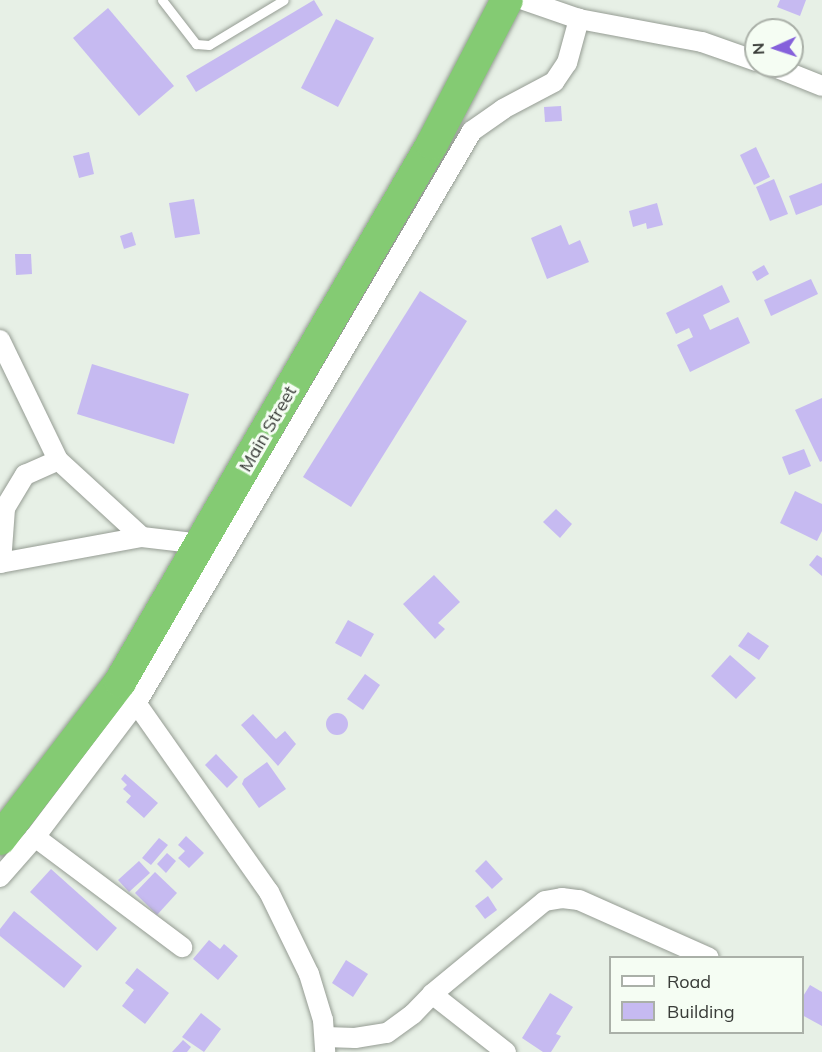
<!DOCTYPE html>
<style>
body{margin:0}
#map{position:relative;width:822px;height:1052px;overflow:hidden;background:#e7f0e6;font-family:Mulish,sans-serif}
div>[style]{position:absolute}
.building>*{inset:0;background:#c6baf1}
.round{border-radius:50%}
.roads{filter:drop-shadow(0 0 2px #959c93) drop-shadow(0 0 2px #959c93)}
.service>*{height:9px;margin:-4.5px;padding:0 4.5px;transform-origin:4.5px;border-radius:4.5px;background:#fff}
.minor>*{height:20px;margin:-10px;padding:0 10px;transform-origin:10px;border-radius:10px;background:#fff}
.trunk>*{height:32px;margin:-16px;padding:0 16px;transform-origin:16px;border-radius:16px;background:#84cb73}
span{translate:-50% -50%;white-space:nowrap;text-align:center;line-height:1.15;-webkit-text-stroke:6px #f5fdf3;paint-order:stroke}
.street-label{font-size:18px;color:#393c38}
.legend{position:absolute;left:609px;top:956px;width:195px;height:78px;box-sizing:border-box;background:#f5fdf3;border:2px solid #aab0a8;margin:0;padding:8px 10px;list-style:none;font-size:18px;color:#393c38}
.legend li{display:flex;align-items:center;gap:12px;height:30px}
.legend b{width:30px;border:2px solid #aab0a8}
.north{position:absolute;left:744px;top:18px;width:60px;height:60px;box-sizing:border-box;background:#f5fdf3;border:2px solid #aab0a8;border-radius:50%;rotate:267deg;font-size:16px;font-weight:700;line-height:24px;text-align:center;color:#393c38}
.north::after{content:'';display:block;margin:auto;width:21px;height:27px;background:#8561db;clip-path:polygon(50% 0,100% 100%,50% 72%,0 100%)}
</style>
<div id="map">
<div class="building">
<div style="clip-path:polygon(314px 0,323px 15px,196px 92px,186px 76px)"></div>
<div style="clip-path:polygon(780px 0,806px 0,800px 16px,777px 7px)"></div>
<div style="clip-path:polygon(108px 8px,174px 86px,139px 116px,73px 38px)"></div>
<div style="clip-path:polygon(336px 19px,374px 38px,338px 107px,301px 88px)"></div>
<div style="clip-path:polygon(561px 106px,562px 121px,545px 122px,544px 107px)"></div>
<div style="clip-path:polygon(756px 147px,770px 177px,754px 185px,740px 155px)"></div>
<div style="clip-path:polygon(89px 152px,94px 174px,79px 178px,73px 156px)"></div>
<div style="clip-path:polygon(774px 179px,788px 214px,770px 221px,756px 187px)"></div>
<div style="clip-path:polygon(822px 183px,822px 205px,796px 215px,789px 196px)"></div>
<div style="clip-path:polygon(194px 199px,200px 234px,175px 238px,169px 203px)"></div>
<div style="clip-path:polygon(657px 203px,663px 225px,647px 229px,646px 223px,633px 227px,629px 211px)"></div>
<div style="clip-path:polygon(561px 225px,569px 245px,580px 240px,589px 262px,547px 279px,531px 238px)"></div>
<div style="clip-path:polygon(132px 232px,136px 245px,124px 249px,120px 236px)"></div>
<div style="clip-path:polygon(15px 254px,31px 254px,32px 274px,16px 275px)"></div>
<div style="clip-path:polygon(764px 265px,769px 274px,757px 281px,752px 272px)"></div>
<div style="clip-path:polygon(811px 279px,818px 294px,771px 316px,764px 300px)"></div>
<div style="clip-path:polygon(722px 285px,730px 302px,703px 315px,710px 330px,738px 317px,750px 343px,690px 372px,677px 345px,693px 337px,689px 328px,676px 334px,666px 313px)"></div>
<div style="clip-path:polygon(420px 291px,467px 321px,351px 507px,303px 477px)"></div>
<div style="clip-path:polygon(92px 364px,189px 394px,174px 444px,77px 414px)"></div>
<div style="clip-path:polygon(822px 398px,822px 461px,820px 462px,795px 410px)"></div>
<div style="clip-path:polygon(804px 449px,811px 466px,789px 475px,782px 457px)"></div>
<div style="clip-path:polygon(795px 491px,822px 504px,822px 531px,817px 541px,780px 523px)"></div>
<div style="clip-path:polygon(556px 509px,572px 524px,560px 538px,543px 522px)"></div>
<div style="clip-path:polygon(817px 555px,822px 558px,822px 576px,809px 565px)"></div>
<div style="clip-path:polygon(434px 575px,460px 602px,438px 623px,445px 629px,435px 639px,403px 604px)"></div>
<div style="clip-path:polygon(348px 620px,374px 634px,361px 657px,335px 643px)"></div>
<div style="clip-path:polygon(748px 632px,769px 646px,759px 660px,738px 646px)"></div>
<div style="clip-path:polygon(730px 655px,756px 678px,736px 699px,711px 676px)"></div>
<div style="clip-path:polygon(365px 674px,380px 685px,363px 710px,347px 699px)"></div>
<div class="round" style="left:326px;top:713px;width:22px;height:22px"></div>
<div style="clip-path:polygon(253px 714px,276px 739px,285px 731px,296px 744px,278px 766px,241px 725px)"></div>
<div style="clip-path:polygon(216px 754px,238px 777px,227px 788px,205px 765px)"></div>
<div style="clip-path:polygon(267px 762px,286px 789px,259px 808px,242px 784px,244px 779px)"></div>
<div style="clip-path:polygon(125px 774px,158px 803px,144px 818px,126px 802px,131px 796px,123px 789px,127px 785px,121px 779px)"></div>
<div style="clip-path:polygon(186px 836px,204px 853px,189px 868px,178px 858px,185px 851px,178px 845px)"></div>
<div style="clip-path:polygon(159px 838px,168px 845px,151px 865px,142px 858px)"></div>
<div style="clip-path:polygon(167px 853px,176px 861px,166px 873px,157px 864px)"></div>
<div style="clip-path:polygon(486px 860px,503px 879px,492px 889px,475px 871px)"></div>
<div style="clip-path:polygon(139px 861px,150px 873px,129px 892px,118px 880px)"></div>
<div style="clip-path:polygon(51px 869px,117px 928px,97px 951px,30px 892px)"></div>
<div style="clip-path:polygon(155px 872px,177px 893px,157px 915px,135px 893px)"></div>
<div style="clip-path:polygon(488px 896px,497px 910px,485px 919px,475px 906px)"></div>
<div style="clip-path:polygon(14px 911px,82px 966px,64px 988px,0 936px,0 929px)"></div>
<div style="clip-path:polygon(209px 940px,220px 949px,224px 944px,238px 956px,218px 980px,193px 959px)"></div>
<div style="clip-path:polygon(346px 960px,368px 974px,353px 997px,332px 983px)"></div>
<div style="clip-path:polygon(137px 968px,169px 993px,145px 1024px,122px 1006px,134px 990px,125px 983px)"></div>
<div style="clip-path:polygon(810px 985px,822px 992px,822px 1026px,802px 1015px,802px 998px)"></div>
<div style="clip-path:polygon(550px 993px,573px 1007px,556px 1034px,561px 1036px,551px 1052px,543px 1052px,522px 1038px)"></div>
<div style="clip-path:polygon(201px 1013px,221px 1029px,204px 1052px,182px 1037px)"></div>
<div style="clip-path:polygon(183px 1040px,191px 1047px,187px 1052px,172px 1052px)"></div>
</div>
<div class="roads">
<div class="service">
<div style="left:162px;top:0;width:56px;rotate:52.3deg"></div>
<div style="left:196px;top:44px;width:13px;rotate:4deg"></div>
<div style="left:209px;top:45px;width:87px;rotate:-31deg"></div>
</div>
<div class="minor">
<div style="left:524px;top:0;width:58px;rotate:19.1deg"></div>
<div style="left:579px;top:19px;width:125px;rotate:10.6deg"></div>
<div style="left:702px;top:42px;width:57px;rotate:19.4deg"></div>
<div style="left:772px;top:66px;width:54px;rotate:21.8deg"></div>
<div style="left:0;top:340px;width:133px;rotate:64.2deg"></div>
<div style="left:58px;top:460px;width:114px;rotate:42.5deg"></div>
<div style="left:0;top:563px;width:144px;rotate:-10.4deg"></div>
<div style="left:142px;top:537px;width:60px;rotate:6.7deg"></div>
<div style="left:1px;top:563px;width:55px;rotate:-85.8deg"></div>
<div style="left:5px;top:508px;width:39px;rotate:-59deg"></div>
<div style="left:25px;top:475px;width:36px;rotate:-24deg"></div>
<div style="left:129px;top:693px;width:243px;rotate:54.9deg"></div>
<div style="left:269px;top:892px;width:91px;rotate:64deg"></div>
<div style="left:309px;top:974px;width:48px;rotate:73.1deg"></div>
<div style="left:323px;top:1020px;width:32px;rotate:86deg"></div>
<div style="left:35px;top:837px;width:184px;rotate:36.8deg"></div>
<div style="left:0;top:877px;width:53px;rotate:-48.8deg"></div>
<div style="left:35px;top:837px;width:169px;rotate:-52.9deg"></div>
<div style="left:137px;top:702px;width:662px;rotate:-59.6deg"></div>
<div style="left:472px;top:131px;width:38px;rotate:-35deg"></div>
<div style="left:503px;top:109px;width:58px;rotate:-27.9deg"></div>
<div style="left:554px;top:82px;width:23px;rotate:-56deg"></div>
<div style="left:567px;top:63px;width:46px;rotate:-74.7deg"></div>
<div style="left:432px;top:994px;width:146px;rotate:-39.5deg"></div>
<div style="left:545px;top:901px;width:17px;rotate:-10deg"></div>
<div style="left:562px;top:898px;width:17px;rotate:7deg"></div>
<div style="left:579px;top:900px;width:142px;rotate:24deg"></div>
<div style="left:325px;top:1037px;width:30px;rotate:2deg"></div>
<div style="left:355px;top:1038px;width:32px;rotate:-9deg"></div>
<div style="left:387px;top:1033px;width:32px;rotate:-36deg"></div>
<div style="left:413px;top:1014px;width:28px;rotate:-46deg"></div>
<div style="left:432px;top:994px;width:94px;rotate:38.1deg"></div>
</div>
<div class="trunk">
<div style="left:0;top:839px;width:198px;rotate:-52.6deg"></div>
<div style="left:120px;top:682px;width:622px;rotate:-59.89deg"></div>
<div style="left:432px;top:144px;width:162px;rotate:-62.5deg"></div>
</div>
</div>
<div class="street-label">
<span style="left:268px;top:429px;rotate:-60deg">Main Street</span>
</div>
<ul class="legend">
<li><b style="height:8px;background:#fff"></b>Road</li>
<li><b style="height:16px;background:#c6baf1"></b>Building</li>
</ul>
<div class="north">N</div>
</div>
